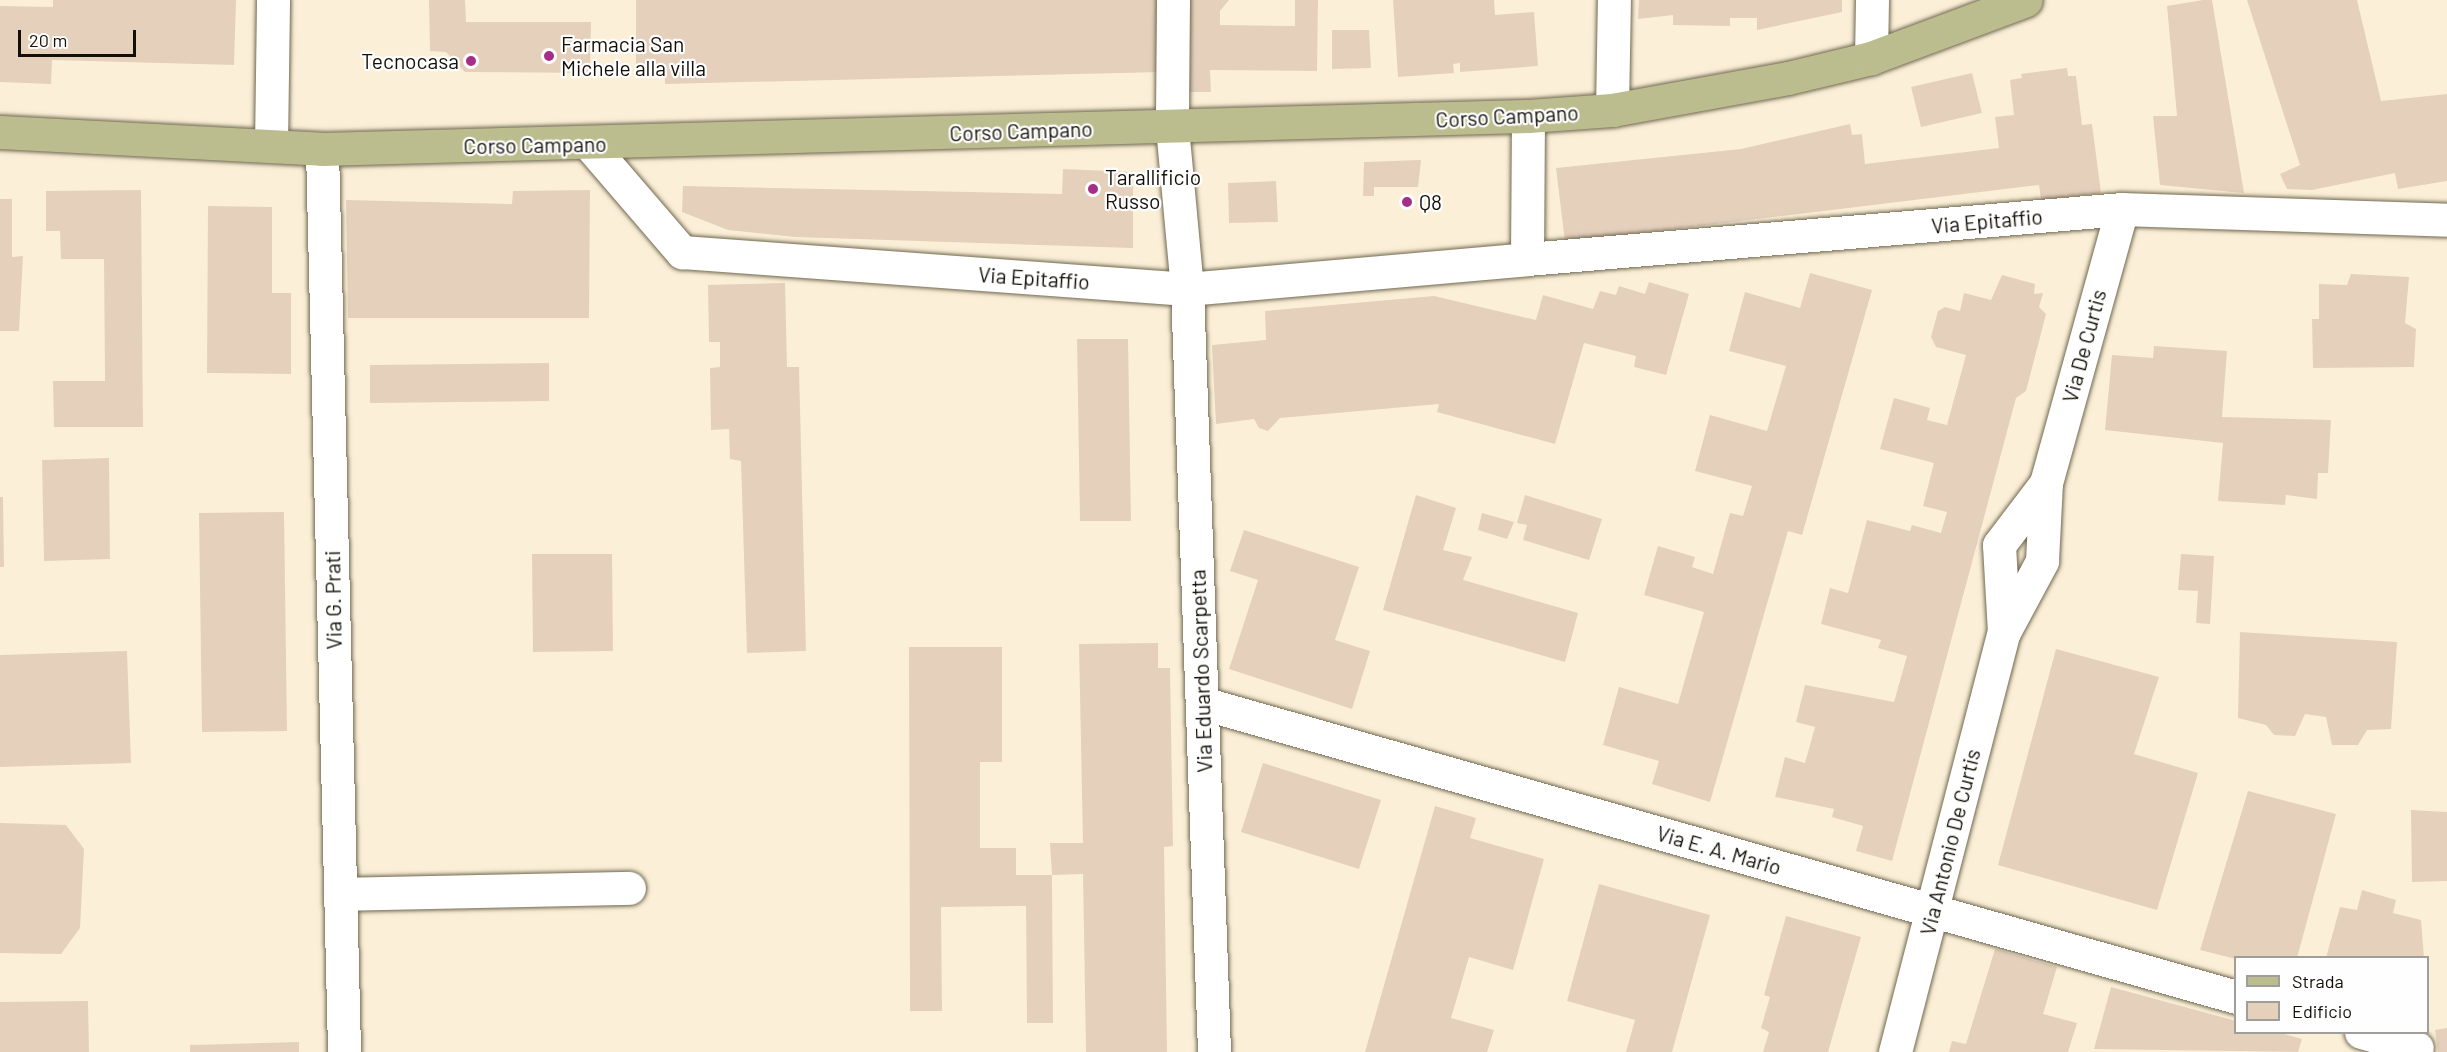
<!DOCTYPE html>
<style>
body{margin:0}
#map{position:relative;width:2447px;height:1052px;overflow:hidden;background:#fbf0d7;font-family:Barlow,sans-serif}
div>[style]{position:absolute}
.building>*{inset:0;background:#e5d0bc}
.roads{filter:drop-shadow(0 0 2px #716751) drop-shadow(0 0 2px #716751)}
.minor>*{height:33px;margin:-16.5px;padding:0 16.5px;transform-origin:16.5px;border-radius:16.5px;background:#fff}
.major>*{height:33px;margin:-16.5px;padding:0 16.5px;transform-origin:16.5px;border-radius:16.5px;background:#bcbd8f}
.dots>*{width:16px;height:16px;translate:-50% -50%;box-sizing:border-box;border:3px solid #fefefe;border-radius:50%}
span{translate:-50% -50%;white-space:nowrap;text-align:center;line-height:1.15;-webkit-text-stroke:4.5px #fefefe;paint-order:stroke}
.poi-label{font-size:21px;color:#120f06}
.left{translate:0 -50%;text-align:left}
.right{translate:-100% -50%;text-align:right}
.street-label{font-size:21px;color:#120f06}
.legend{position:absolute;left:2234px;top:956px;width:195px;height:78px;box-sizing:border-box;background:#fefefe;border:2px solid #a09e9b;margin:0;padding:8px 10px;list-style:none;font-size:18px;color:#120f06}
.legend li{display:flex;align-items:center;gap:12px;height:30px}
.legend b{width:30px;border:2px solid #a09e9b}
.scale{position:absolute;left:18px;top:30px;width:118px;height:27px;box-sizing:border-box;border:3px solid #120f06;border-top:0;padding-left:8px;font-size:18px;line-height:21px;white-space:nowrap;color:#120f06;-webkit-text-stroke:4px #fefefe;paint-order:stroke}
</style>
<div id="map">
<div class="building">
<div style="clip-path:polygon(53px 0,236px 0,234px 65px,52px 60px,51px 84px,0 82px,0 6px,53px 7px)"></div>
<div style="clip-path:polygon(429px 0,465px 0,466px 22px,591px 22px,590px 73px,465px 72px,446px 52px,430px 51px)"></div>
<div style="clip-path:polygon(636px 0,1161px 0,1162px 72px,665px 84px,665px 75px,636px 68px)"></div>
<div style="clip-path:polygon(1182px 0,1229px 0,1220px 11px,1220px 25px,1295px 26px,1295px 0,1318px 0,1317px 71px,1210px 70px,1211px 92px,1181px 92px)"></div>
<div style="clip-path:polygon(1393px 0,1494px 0,1495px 15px,1534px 12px,1538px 66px,1460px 72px,1460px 63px,1453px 64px,1454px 73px,1398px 77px)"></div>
<div style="clip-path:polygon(1639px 0,1842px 0,1842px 12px,1757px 30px,1757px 18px,1730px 18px,1730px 26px,1673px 25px,1673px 15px,1638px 19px)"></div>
<div style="clip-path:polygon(2203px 0,2212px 0,2244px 193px,2160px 185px,2153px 116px,2177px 116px,2167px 6px)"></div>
<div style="clip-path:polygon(2247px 0,2357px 0,2381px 101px,2447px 94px,2447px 181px,2398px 189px,2395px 173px,2312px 190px,2287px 189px,2280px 174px,2300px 165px)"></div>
<div style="clip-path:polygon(1332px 30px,1369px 30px,1371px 68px,1332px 69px)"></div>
<div style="clip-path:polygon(2067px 68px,2068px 76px,2076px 76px,2082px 125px,2092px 124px,2101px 193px,2041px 200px,2039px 185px,1565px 242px,1556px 168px,1741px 149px,1850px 124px,1852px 135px,1862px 134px,1865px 164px,1999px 148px,1995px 117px,2014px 115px,2010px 80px,2022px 78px,2021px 74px)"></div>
<div style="clip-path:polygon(1972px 73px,1982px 113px,1921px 127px,1911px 87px)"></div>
<div style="clip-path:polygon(1421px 160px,1418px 187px,1374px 187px,1374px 196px,1363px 196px,1364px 162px)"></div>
<div style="clip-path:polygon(1063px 169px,1133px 172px,1133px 248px,795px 237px,728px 230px,682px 212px,683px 186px,1062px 194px)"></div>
<div style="clip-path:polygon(1276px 181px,1278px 222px,1229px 223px,1228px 183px)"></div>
<div style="clip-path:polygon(141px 190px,143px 427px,54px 427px,53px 381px,105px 381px,104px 259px,61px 259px,60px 231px,46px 231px,46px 191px)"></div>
<div style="clip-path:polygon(590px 190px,589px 318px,348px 318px,346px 200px,512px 204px,513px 191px)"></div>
<div style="clip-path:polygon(0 199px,12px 199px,12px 257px,23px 256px,19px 331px,0 331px)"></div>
<div style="clip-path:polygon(208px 206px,272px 207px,272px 293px,291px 293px,291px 374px,207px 373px)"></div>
<div style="clip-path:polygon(1810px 273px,1872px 290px,1802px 535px,1788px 531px,1710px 802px,1652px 784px,1659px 761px,1603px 745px,1619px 687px,1678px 704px,1704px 612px,1644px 595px,1658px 546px,1695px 557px,1692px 567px,1713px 574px,1730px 513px,1743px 516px,1752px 486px,1695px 471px,1710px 415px,1767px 431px,1786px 366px,1729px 351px,1745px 292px,1800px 308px)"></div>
<div style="clip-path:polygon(2351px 274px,2409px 277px,2405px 323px,2416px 329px,2414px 367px,2313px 368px,2312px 319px,2319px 319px,2319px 284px,2347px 285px)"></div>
<div style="clip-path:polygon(2002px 275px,2035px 284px,2034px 294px,2043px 293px,2039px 307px,2046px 314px,2026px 391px,2016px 398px,1892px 861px,1856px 851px,1863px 826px,1832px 817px,1834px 809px,1775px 797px,1785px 757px,1805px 763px,1815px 727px,1796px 722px,1805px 685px,1894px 702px,1907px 656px,1878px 648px,1881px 640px,1821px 624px,1830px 588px,1848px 593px,1867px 520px,1910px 531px,1912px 525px,1941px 533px,1947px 512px,1923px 506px,1934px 463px,1880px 449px,1894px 398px,1930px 408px,1927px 420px,1947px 425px,1966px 355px,1936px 347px,1931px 337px,1938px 311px,1945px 307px,1960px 311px,1964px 293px,1991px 300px)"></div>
<div style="clip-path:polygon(1649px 282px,1689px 294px,1666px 375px,1634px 367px,1636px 356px,1584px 343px,1555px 444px,1437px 412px,1439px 404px,1280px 418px,1268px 431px,1259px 428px,1254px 419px,1216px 424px,1212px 345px,1266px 340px,1265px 311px,1434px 296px,1536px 320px,1543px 295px,1593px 309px,1600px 291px,1616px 295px,1619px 286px,1645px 294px)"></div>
<div style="clip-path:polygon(785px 283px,787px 367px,799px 367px,806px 651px,747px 653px,741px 461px,730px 459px,729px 429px,711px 430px,710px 368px,720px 367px,720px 342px,709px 342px,708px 285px)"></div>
<div style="clip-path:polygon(1077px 339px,1128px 339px,1131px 521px,1080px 521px)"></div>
<div style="clip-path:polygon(2154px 346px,2227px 351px,2222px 417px,2331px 420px,2328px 473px,2318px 473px,2317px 499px,2286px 495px,2285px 505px,2218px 501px,2223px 443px,2105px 430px,2112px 355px,2153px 358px)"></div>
<div style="clip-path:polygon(549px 363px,549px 401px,370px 403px,370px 365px)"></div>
<div style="clip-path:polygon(109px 458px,110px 559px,44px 561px,42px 460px)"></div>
<div style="clip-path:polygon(1416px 495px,1456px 508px,1443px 550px,1472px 557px,1463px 580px,1578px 613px,1565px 662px,1383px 610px)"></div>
<div style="clip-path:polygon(1525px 495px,1602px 519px,1589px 560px,1523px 540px,1527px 525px,1517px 523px)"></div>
<div style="clip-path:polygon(0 497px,3px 497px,4px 567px,0 567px)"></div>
<div style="clip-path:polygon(284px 512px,287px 731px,202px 732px,199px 513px)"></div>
<div style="clip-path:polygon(1482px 513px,1514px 522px,1507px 539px,1478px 530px)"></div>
<div style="clip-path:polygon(1244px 530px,1359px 567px,1335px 640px,1370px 651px,1352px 709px,1229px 669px,1258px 580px,1230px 571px)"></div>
<div style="clip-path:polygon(532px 554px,612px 554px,613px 651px,533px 652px)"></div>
<div style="clip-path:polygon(2181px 554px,2214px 556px,2210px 624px,2196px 623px,2198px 591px,2178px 590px)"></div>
<div style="clip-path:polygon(2240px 632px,2397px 642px,2391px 729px,2367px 730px,2358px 745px,2332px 745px,2326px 717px,2305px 714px,2295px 736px,2274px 735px,2266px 725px,2238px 718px)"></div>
<div style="clip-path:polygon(1158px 643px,1158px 668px,1170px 668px,1173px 846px,1164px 847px,1167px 1052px,1086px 1052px,1083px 874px,1052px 875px,1050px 843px,1083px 843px,1079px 644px)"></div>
<div style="clip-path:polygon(909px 647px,1002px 647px,1002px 762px,980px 762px,980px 848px,1016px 848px,1016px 875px,1052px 875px,1053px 1023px,1027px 1023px,1026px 906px,941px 907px,942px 1011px,910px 1011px)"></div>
<div style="clip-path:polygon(2056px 649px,2159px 677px,2134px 754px,2198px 773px,2157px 910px,1998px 865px)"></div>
<div style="clip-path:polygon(127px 651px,131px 763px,0 767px,0 655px)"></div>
<div style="clip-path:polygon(1263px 763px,1381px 800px,1359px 869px,1241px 832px)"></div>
<div style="clip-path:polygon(2248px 791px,2336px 814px,2297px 958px,2236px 959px,2200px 950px)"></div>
<div style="clip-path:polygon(1435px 806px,1476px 818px,1470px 838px,1544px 859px,1513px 970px,1469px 957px,1451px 1018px,1494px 1030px,1487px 1052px,1365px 1052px)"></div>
<div style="clip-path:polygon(2411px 810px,2447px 812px,2447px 881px,2412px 882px)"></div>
<div style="clip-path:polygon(0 823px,66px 825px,84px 849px,80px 928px,61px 954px,0 953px)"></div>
<div style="clip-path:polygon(1599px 884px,1710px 915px,1672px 1052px,1626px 1052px,1635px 1020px,1567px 1001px)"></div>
<div style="clip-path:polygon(2362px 890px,2396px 900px,2393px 913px,2421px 920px,2424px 958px,2326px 958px,2340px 907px,2357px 910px)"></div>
<div style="clip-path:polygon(1786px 916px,1861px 937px,1828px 1052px,1763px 1052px,1769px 1032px,1761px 1028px,1770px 997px,1764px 995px)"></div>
<div style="clip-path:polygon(1995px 949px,2057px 967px,2043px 1014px,2077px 1023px,2068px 1052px,1949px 1052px,1952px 1041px,1966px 1044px)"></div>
<div style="clip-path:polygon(2111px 987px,2236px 1021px,2236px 1032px,2277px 1032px,2302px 1039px,2298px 1052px,2094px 1049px)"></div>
<div style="clip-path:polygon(88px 1001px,89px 1052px,0 1052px,0 1002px)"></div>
<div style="clip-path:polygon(2447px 1028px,2447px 1052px,2438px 1052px,2435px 1030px)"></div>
<div style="clip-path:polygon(299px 1042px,299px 1052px,190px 1052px,190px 1045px)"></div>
</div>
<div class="roads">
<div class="minor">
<div style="left:1173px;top:0;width:127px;rotate:90.5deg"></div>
<div style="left:1172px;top:127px;width:163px;rotate:84.7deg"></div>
<div style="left:1187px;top:289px;width:763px;rotate:87.97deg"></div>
<div style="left:1871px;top:58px;width:58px;rotate:-89deg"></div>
<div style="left:1612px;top:110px;width:110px;rotate:-89deg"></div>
<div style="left:1528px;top:116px;width:143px;rotate:90.4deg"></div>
<div style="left:1527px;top:259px;width:597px;rotate:-4.8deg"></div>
<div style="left:2122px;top:209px;width:325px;rotate:1.9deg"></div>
<div style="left:589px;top:144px;width:143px;rotate:49.3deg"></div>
<div style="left:682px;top:252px;width:506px;rotate:4.19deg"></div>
<div style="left:1187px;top:289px;width:341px;rotate:-5deg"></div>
<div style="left:271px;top:146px;width:146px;rotate:-89.2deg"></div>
<div style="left:322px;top:149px;width:903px;rotate:88.6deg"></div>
<div style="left:2004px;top:632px;width:87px;rotate:-93.3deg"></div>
<div style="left:1999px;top:545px;width:78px;rotate:-52.8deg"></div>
<div style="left:1202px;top:703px;width:1075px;rotate:15.87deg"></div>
<div style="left:340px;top:894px;width:289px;rotate:-1.2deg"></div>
<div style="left:2361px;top:1032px;width:58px;rotate:15.9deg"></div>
<div style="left:1895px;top:1052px;width:434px;rotate:-75.5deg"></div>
<div style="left:2004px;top:632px;width:81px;rotate:-61.8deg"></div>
<div style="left:2042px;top:561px;width:78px;rotate:-87.1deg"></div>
<div style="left:2046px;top:483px;width:284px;rotate:-74.5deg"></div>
</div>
<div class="major">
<div style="left:0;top:132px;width:322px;rotate:3deg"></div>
<div style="left:322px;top:149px;width:1206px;rotate:-1.57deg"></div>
<div style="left:1528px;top:116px;width:84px;rotate:-4.1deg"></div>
<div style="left:1612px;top:110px;width:179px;rotate:-10.3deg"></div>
<div style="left:1788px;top:78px;width:85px;rotate:-13.5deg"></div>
<div style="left:1871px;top:58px;width:165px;rotate:-20.5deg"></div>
</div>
</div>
<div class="dots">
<div style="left:549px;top:56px;background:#a52f88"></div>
<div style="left:471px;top:61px;background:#a52f88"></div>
<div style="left:1093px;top:189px;background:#a52f88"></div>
<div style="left:1407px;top:202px;background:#a52f88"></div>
</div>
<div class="poi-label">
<span class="left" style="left:561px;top:56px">Farmacia San<br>Michele alla villa</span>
<span class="right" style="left:459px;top:61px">Tecnocasa</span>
<span class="left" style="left:1105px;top:189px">Tarallificio<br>Russo</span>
<span class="left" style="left:1419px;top:202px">Q8</span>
</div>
<div class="street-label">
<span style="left:1507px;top:116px;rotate:-3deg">Corso Campano</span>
<span style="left:1021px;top:131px;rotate:-2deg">Corso Campano</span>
<span style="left:535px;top:145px;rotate:-1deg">Corso Campano</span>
<span style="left:1987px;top:221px;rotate:-5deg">Via Epitaffio</span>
<span style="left:1034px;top:278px;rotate:4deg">Via Epitaffio</span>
<span style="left:2084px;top:346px;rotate:-75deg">Via De Curtis</span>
<span style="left:333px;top:600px;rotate:-91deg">Via G. Prati</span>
<span style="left:1201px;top:671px;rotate:-92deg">Via Eduardo Scarpetta</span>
<span style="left:1950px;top:842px;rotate:-76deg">Via Antonio De Curtis</span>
<span style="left:1719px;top:850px;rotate:16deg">Via E. A. Mario</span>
</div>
<ul class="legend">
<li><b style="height:8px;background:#bcbd8f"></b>Strada</li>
<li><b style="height:16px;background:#e5d0bc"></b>Edificio</li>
</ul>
<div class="scale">20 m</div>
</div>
